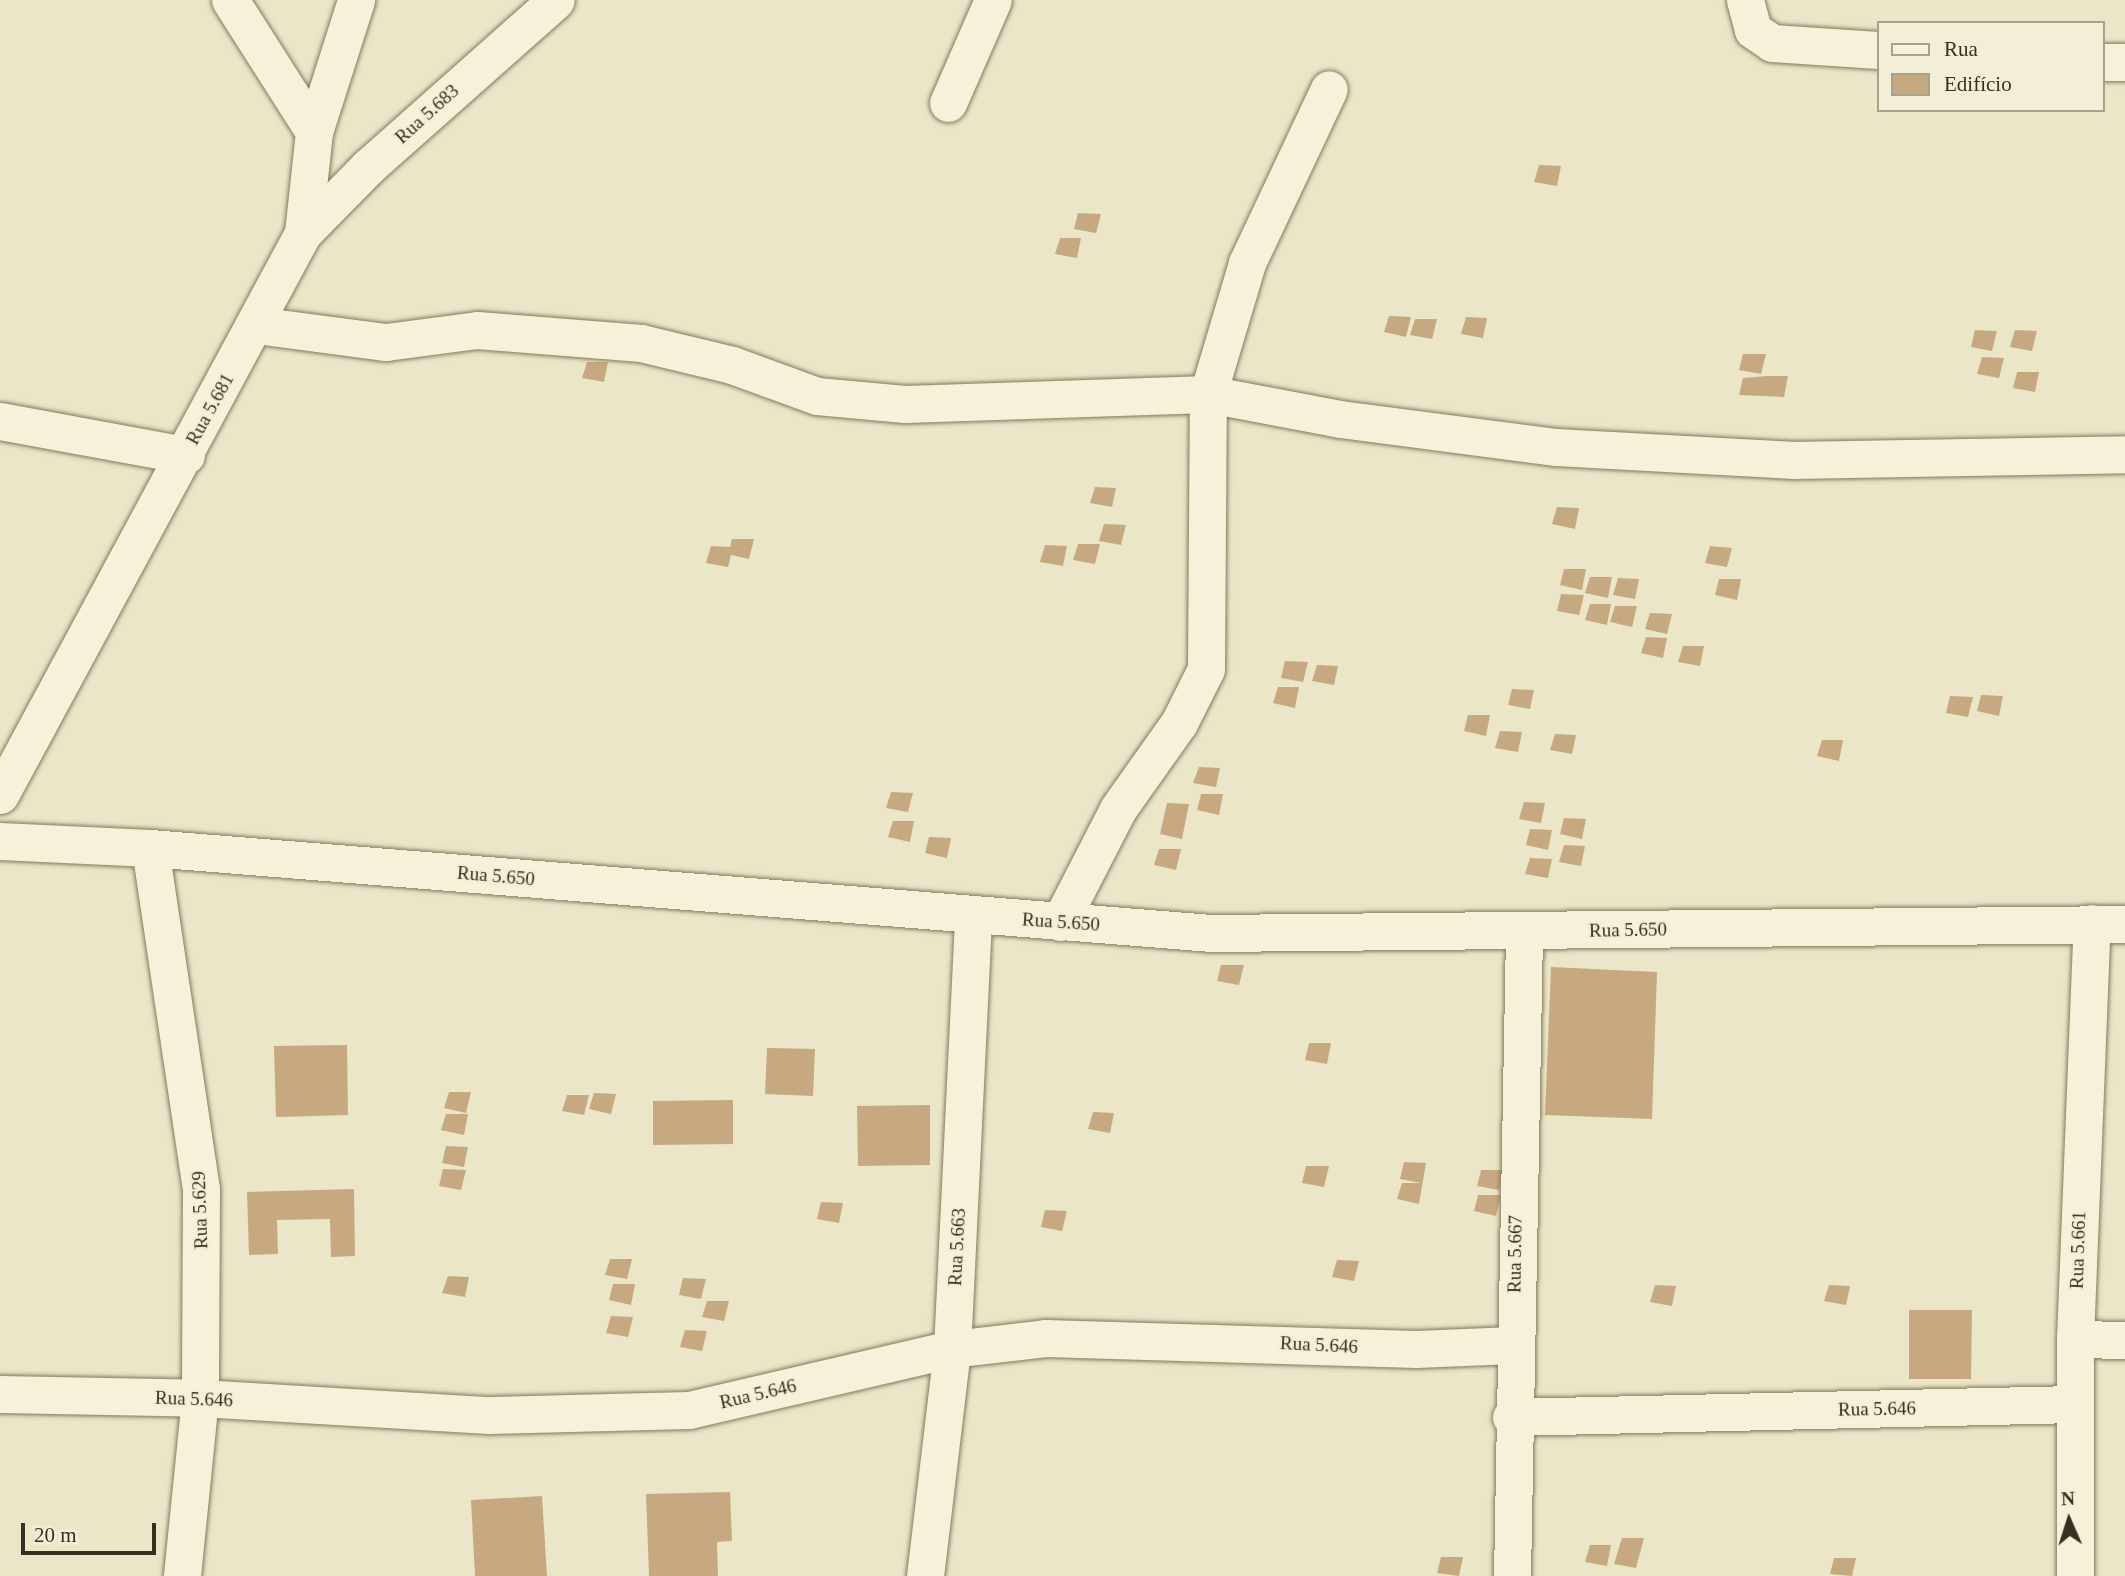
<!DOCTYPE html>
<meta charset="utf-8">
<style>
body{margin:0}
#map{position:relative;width:2125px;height:1576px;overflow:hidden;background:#ebe6c7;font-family:"Times New Roman",serif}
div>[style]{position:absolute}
.building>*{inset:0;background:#c6a980}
.roads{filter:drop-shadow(0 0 2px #85795e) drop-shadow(0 0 2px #85795e)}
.minor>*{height:37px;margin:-18.5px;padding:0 18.5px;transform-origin:18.5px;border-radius:18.5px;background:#f6f2da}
span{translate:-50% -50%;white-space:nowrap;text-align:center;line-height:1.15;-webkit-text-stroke:5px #f3efd6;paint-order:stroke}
.street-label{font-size:19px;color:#372f20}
.legend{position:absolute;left:1877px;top:21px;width:228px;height:91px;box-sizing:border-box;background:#f3efd6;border:2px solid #a8a28d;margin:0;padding:9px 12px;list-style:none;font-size:21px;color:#372f20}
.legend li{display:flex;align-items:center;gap:14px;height:35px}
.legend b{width:35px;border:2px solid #a8a28d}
.north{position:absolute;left:2034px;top:1485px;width:70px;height:70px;-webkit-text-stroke:5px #f3efd6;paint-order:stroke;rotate:357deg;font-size:19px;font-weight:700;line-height:28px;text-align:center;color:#372f20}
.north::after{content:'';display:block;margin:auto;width:24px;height:32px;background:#372f20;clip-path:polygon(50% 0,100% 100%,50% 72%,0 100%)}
.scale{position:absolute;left:21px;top:1523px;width:135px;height:32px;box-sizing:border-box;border:4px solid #372f20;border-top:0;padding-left:9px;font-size:21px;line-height:24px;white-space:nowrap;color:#372f20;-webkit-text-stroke:5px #f3efd6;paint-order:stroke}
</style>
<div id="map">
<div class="building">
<div style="clip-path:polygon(1539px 165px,1561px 166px,1557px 186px,1534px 182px)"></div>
<div style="clip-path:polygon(1078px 213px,1101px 214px,1096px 233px,1074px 229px)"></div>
<div style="clip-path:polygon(1060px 238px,1081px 238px,1077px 258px,1055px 254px)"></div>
<div style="clip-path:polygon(1389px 316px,1411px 317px,1406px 337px,1384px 332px)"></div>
<div style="clip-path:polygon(1466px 317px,1487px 318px,1483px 338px,1461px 334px)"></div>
<div style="clip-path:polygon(1415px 319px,1437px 319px,1432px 339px,1410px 335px)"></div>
<div style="clip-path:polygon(1975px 330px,1997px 331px,1992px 351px,1971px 347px)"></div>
<div style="clip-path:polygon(2015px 330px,2037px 331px,2032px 351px,2010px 347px)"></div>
<div style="clip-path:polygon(1743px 354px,1766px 354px,1761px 374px,1739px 370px)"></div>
<div style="clip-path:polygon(1982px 357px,2004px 358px,1999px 378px,1977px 374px)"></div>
<div style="clip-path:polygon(587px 362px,608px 362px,604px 382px,582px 378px)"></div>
<div style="clip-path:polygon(2017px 372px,2039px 372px,2035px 392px,2013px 388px)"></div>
<div style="clip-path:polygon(1767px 376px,1788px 376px,1784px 397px,1739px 395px,1743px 378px)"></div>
<div style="clip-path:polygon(1095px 487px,1116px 488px,1112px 507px,1090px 503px)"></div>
<div style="clip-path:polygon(1557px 507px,1579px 508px,1575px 529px,1552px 524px)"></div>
<div style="clip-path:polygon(1104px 524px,1126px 525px,1121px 545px,1099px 541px)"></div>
<div style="clip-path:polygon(732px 539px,754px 539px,749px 559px,731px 555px,728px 567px,706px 563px,711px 546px,730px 547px)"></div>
<div style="clip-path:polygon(1078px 544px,1100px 544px,1095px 564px,1073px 560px)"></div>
<div style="clip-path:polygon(1045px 545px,1067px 546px,1063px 566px,1040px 562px)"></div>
<div style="clip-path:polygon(1710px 546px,1732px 548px,1727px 567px,1705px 563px)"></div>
<div style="clip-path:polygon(1564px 569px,1586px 569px,1582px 590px,1560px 585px)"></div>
<div style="clip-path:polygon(1590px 577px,1612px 577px,1608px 598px,1585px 593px)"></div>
<div style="clip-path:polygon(1618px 578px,1639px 579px,1635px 599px,1613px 595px)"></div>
<div style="clip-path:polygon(1719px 579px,1741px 579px,1737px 600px,1715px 595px)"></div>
<div style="clip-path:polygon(1561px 594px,1584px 595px,1579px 615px,1557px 611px)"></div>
<div style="clip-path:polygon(1590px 604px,1611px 604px,1607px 625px,1585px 620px)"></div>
<div style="clip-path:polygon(1615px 606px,1637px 606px,1632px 627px,1610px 622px)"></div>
<div style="clip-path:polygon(1650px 613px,1672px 614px,1667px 634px,1645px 629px)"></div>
<div style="clip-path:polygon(1646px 637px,1667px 638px,1663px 658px,1641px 653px)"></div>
<div style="clip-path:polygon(1683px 646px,1704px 646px,1700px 666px,1678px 662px)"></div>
<div style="clip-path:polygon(1285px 661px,1308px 662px,1303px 682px,1281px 678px)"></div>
<div style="clip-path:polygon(1317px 665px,1338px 666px,1334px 685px,1312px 681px)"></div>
<div style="clip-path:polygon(1278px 687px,1299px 687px,1295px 708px,1273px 703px)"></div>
<div style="clip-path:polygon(1512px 689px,1534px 690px,1530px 709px,1508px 705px)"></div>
<div style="clip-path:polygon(1981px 695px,2003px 696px,1999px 716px,1977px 711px)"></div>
<div style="clip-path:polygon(1950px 696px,1973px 697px,1968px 717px,1946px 713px)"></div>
<div style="clip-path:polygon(1468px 715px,1490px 715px,1486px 736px,1464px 731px)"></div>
<div style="clip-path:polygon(1500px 731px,1522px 732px,1518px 752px,1495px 748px)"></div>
<div style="clip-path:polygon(1555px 734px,1576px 735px,1572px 754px,1550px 750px)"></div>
<div style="clip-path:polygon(1822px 740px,1843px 740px,1839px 761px,1817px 756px)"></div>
<div style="clip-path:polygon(1199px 767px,1220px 768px,1216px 787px,1193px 783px)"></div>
<div style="clip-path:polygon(891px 792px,913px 793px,908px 812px,886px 808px)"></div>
<div style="clip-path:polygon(1201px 794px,1223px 794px,1219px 815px,1197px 810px)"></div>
<div style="clip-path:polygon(1524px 802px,1545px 803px,1541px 823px,1519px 819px)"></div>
<div style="clip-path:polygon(1167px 803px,1189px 804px,1182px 839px,1160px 834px)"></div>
<div style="clip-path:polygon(1564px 818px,1586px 819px,1582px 839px,1560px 834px)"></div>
<div style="clip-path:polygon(893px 821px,914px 821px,910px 842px,888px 837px)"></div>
<div style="clip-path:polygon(1530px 829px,1552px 830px,1548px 850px,1526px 845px)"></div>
<div style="clip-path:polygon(929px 837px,951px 838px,947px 858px,925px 853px)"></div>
<div style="clip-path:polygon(1564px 845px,1585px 846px,1581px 866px,1559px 862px)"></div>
<div style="clip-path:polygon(1159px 849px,1181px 849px,1176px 870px,1154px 865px)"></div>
<div style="clip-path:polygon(1530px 858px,1552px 859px,1548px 878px,1525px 874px)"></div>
<div style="clip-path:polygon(1221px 965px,1244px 965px,1239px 985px,1217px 981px)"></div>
<div style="clip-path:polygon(1551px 967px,1657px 972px,1652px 1119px,1545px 1115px)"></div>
<div style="clip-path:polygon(1309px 1043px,1331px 1043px,1327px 1064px,1305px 1060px)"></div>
<div style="clip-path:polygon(347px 1045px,348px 1115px,276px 1117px,274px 1046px)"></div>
<div style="clip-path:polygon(767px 1048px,815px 1049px,813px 1096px,765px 1094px)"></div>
<div style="clip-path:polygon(449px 1092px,471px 1092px,466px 1113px,444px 1108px)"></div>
<div style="clip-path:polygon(594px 1093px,616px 1094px,611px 1114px,589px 1109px)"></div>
<div style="clip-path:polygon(567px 1095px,589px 1095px,584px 1115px,562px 1111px)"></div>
<div style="clip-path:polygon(733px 1100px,733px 1144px,653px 1145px,653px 1101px)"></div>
<div style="clip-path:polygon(930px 1105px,930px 1165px,858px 1166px,857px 1106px)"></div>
<div style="clip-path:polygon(1093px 1112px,1114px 1113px,1110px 1133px,1088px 1129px)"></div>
<div style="clip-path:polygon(446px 1114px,468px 1114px,464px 1135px,441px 1130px)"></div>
<div style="clip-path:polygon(446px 1146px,468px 1147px,464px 1167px,442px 1163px)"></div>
<div style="clip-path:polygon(1404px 1162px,1426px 1163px,1419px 1204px,1397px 1199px,1402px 1183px,1421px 1183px,1400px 1179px)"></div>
<div style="clip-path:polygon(1306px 1166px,1329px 1166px,1324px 1187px,1302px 1183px)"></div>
<div style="clip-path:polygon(443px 1169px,466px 1170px,461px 1190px,439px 1186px)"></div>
<div style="clip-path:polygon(1481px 1170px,1503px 1170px,1499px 1190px,1477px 1186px)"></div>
<div style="clip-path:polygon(354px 1189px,355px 1256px,331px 1257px,330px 1219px,277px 1220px,278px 1254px,249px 1255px,247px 1192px)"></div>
<div style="clip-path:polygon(1478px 1195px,1501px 1195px,1496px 1216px,1474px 1211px)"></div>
<div style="clip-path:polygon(821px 1202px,843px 1203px,839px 1223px,817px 1219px)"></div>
<div style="clip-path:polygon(1045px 1210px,1067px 1211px,1062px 1231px,1041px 1227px)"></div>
<div style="clip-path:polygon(610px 1259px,632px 1259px,627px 1279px,605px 1275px)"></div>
<div style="clip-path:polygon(1337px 1260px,1359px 1261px,1354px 1281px,1332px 1277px)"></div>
<div style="clip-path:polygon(448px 1276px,469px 1277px,465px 1297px,442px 1293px)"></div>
<div style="clip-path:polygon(683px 1278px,706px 1279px,701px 1299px,679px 1295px)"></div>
<div style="clip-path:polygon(613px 1284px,635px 1284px,631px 1305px,609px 1300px)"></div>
<div style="clip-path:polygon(1655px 1285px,1676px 1286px,1672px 1306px,1650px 1302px)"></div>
<div style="clip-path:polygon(1829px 1285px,1850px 1286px,1846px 1305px,1824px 1301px)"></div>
<div style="clip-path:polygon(707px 1301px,729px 1301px,724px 1321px,702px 1317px)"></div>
<div style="clip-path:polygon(1909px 1310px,1972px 1310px,1971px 1379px,1909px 1379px)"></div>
<div style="clip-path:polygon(611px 1316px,633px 1317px,628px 1337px,606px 1333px)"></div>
<div style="clip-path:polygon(685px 1330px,707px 1331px,702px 1351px,680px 1347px)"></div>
<div style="clip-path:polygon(730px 1492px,732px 1541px,717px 1542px,718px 1576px,649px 1576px,646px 1494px)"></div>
<div style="clip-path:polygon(542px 1496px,547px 1576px,475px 1576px,471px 1500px)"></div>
<div style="clip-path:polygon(1622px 1538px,1644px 1538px,1636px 1568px,1614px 1564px)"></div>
<div style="clip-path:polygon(1590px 1545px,1611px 1545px,1607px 1566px,1585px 1562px)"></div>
<div style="clip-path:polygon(1441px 1557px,1463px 1557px,1459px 1576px,1437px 1573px)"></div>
<div style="clip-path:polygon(1834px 1558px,1856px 1558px,1852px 1576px,1830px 1574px)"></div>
</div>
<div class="roads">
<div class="minor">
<div style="left:230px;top:0;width:156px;rotate:57.5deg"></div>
<div style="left:1745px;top:0;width:31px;rotate:75deg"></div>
<div style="left:1753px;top:30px;width:23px;rotate:34deg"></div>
<div style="left:1772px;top:43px;width:106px;rotate:3.8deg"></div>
<div style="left:2102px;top:62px;width:23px"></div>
<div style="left:948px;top:103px;width:112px;rotate:-66.4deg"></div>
<div style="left:303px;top:233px;width:93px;rotate:-45.4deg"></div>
<div style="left:368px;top:167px;width:251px;rotate:-41.6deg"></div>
<div style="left:256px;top:325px;width:131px;rotate:7.5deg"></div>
<div style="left:386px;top:342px;width:92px;rotate:-7.5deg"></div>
<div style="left:477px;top:330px;width:165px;rotate:4.5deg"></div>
<div style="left:641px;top:343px;width:94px;rotate:13.6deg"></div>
<div style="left:732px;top:365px;width:90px;rotate:20deg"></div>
<div style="left:817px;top:396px;width:88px;rotate:5.2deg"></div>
<div style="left:905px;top:404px;width:303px;rotate:-1.9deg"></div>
<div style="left:1208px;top:394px;width:134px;rotate:10.7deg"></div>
<div style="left:1340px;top:419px;width:218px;rotate:7.4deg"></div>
<div style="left:1556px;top:447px;width:239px;rotate:3.1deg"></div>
<div style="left:1795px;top:460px;width:330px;rotate:-1deg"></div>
<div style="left:0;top:421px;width:189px;rotate:10.4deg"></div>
<div style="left:0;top:795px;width:638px;rotate:-61.67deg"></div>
<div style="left:303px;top:233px;width:102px;rotate:-83.8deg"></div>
<div style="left:314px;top:132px;width:139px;rotate:-72.3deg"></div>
<div style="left:0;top:841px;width:150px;rotate:2.7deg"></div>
<div style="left:150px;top:848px;width:1063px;rotate:4.58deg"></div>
<div style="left:1210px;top:933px;width:915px;rotate:-0.56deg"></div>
<div style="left:150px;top:848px;width:345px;rotate:81.5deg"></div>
<div style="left:201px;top:1189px;width:209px;rotate:90.3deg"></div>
<div style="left:200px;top:1398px;width:179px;rotate:95.8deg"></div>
<div style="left:1060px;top:922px;width:127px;rotate:-62.8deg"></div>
<div style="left:1118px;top:809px;width:105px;rotate:-54.7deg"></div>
<div style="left:1179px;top:723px;width:60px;rotate:-63.4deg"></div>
<div style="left:1206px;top:669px;width:275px;rotate:-89.6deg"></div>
<div style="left:1208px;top:394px;width:137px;rotate:-73.4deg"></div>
<div style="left:1247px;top:263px;width:192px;rotate:-64.8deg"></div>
<div style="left:2075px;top:1339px;width:50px;rotate:1.1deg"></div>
<div style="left:0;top:1394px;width:200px;rotate:1.1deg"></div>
<div style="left:200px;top:1398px;width:289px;rotate:3.4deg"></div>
<div style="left:489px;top:1415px;width:200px;rotate:-1.4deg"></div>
<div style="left:689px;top:1410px;width:270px;rotate:-13.1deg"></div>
<div style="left:952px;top:1349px;width:94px;rotate:-6.7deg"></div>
<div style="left:1045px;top:1338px;width:371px;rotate:1.7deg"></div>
<div style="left:1416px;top:1349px;width:97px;rotate:-2.4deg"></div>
<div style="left:1511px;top:1417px;width:564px;rotate:-1.32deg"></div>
<div style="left:925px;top:1576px;width:229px;rotate:-83.2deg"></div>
<div style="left:952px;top:1349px;width:434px;rotate:-87.2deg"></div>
<div style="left:1512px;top:1576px;width:645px;rotate:-88.93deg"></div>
<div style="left:2075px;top:1576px;width:237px;rotate:-90deg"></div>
<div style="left:2075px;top:1339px;width:416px;rotate:-87.7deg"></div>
</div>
</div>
<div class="street-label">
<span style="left:427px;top:114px;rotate:-42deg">Rua 5.683</span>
<span style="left:210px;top:409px;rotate:-61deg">Rua 5.681</span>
<span style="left:496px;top:876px;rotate:5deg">Rua 5.650</span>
<span style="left:1061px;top:922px;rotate:4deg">Rua 5.650</span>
<span style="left:1628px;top:930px;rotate:-1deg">Rua 5.650</span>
<span style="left:200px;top:1210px;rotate:-92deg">Rua 5.629</span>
<span style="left:957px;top:1247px;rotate:-87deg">Rua 5.663</span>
<span style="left:2078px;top:1250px;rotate:-88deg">Rua 5.661</span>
<span style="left:1515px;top:1254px;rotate:-89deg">Rua 5.667</span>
<span style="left:1319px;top:1345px;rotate:3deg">Rua 5.646</span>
<span style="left:758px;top:1394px;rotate:-13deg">Rua 5.646</span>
<span style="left:194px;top:1399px;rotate:2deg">Rua 5.646</span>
<span style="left:1877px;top:1409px;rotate:-1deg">Rua 5.646</span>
</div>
<ul class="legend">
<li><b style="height:9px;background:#f6f2da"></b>Rua</li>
<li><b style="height:19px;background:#c6a980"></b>Edifício</li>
</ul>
<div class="north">N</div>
<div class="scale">20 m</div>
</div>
